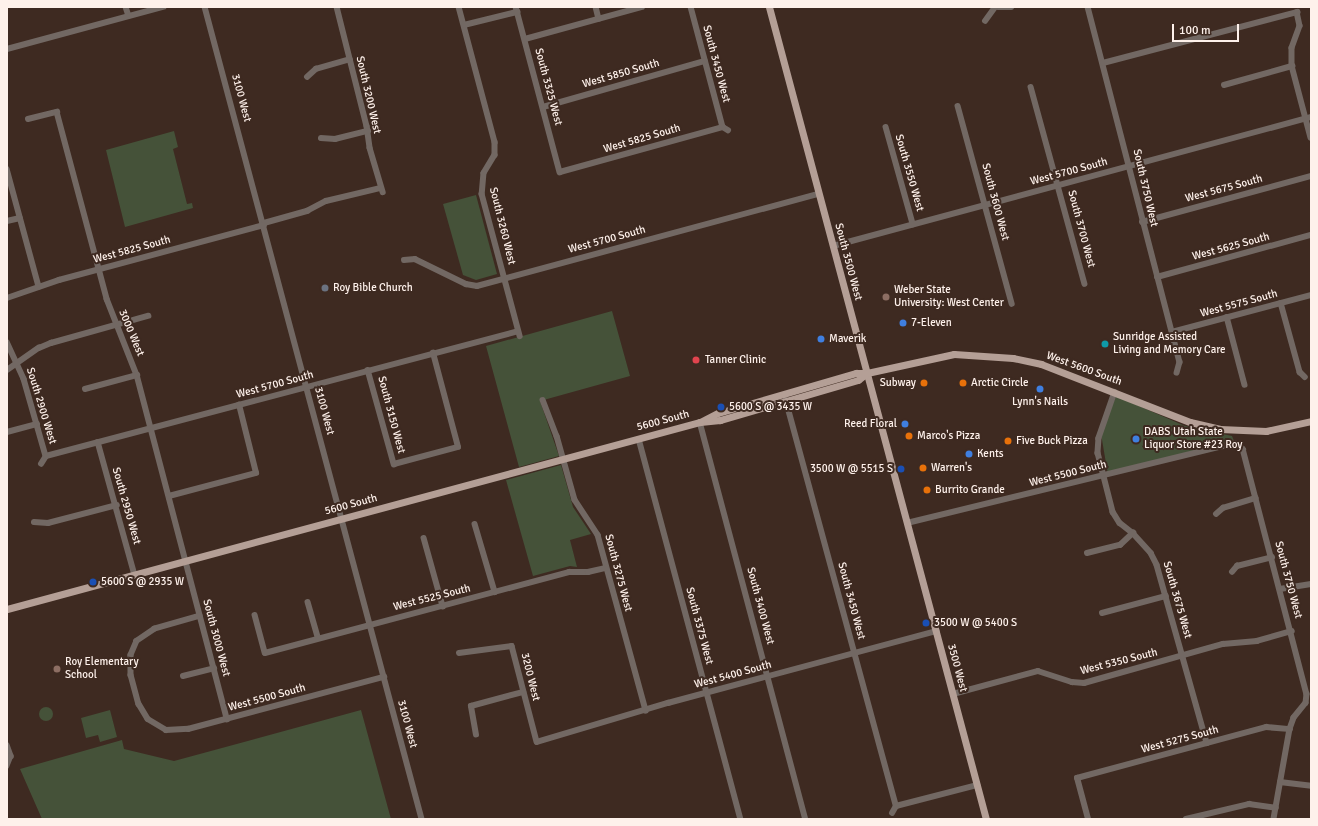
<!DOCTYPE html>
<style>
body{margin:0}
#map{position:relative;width:1318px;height:826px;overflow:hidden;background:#3e2a21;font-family:Signika,sans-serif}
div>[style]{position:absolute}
.green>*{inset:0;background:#455239}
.round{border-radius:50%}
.minor>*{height:5.5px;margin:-2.75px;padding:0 2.75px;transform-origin:2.75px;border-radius:2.75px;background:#726863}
.major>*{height:7px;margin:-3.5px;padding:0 3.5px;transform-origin:3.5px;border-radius:3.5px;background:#b49f96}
.dots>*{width:11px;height:11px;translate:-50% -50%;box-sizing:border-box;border:2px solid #3e2a21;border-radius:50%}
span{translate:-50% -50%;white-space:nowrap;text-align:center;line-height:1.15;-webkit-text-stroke:4px #3e2a21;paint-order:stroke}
.street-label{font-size:11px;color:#fef1eb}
.poi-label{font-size:11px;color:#fef1eb}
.left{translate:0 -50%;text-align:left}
.right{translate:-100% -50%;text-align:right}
.frame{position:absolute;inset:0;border:8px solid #fef1eb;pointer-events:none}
.scale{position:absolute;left:1172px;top:24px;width:67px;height:18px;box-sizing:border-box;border:2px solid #fef1eb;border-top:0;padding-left:5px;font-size:12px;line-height:14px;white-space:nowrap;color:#fef1eb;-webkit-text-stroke:3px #3e2a21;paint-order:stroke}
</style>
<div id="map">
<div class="green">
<div style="clip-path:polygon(174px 131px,178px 147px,173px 149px,187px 204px,192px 203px,193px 208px,125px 227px,106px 150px)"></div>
<div style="clip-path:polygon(476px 195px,497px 274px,476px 280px,463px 275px,443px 204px)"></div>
<div style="clip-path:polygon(612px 311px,630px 376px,540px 401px,559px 456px,519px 467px,486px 346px)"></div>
<div style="clip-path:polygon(1116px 396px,1185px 426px,1232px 436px,1234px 441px,1108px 475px,1101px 434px)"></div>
<div style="clip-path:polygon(561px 465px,573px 507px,591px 534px,570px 540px,577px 567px,570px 566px,533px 576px,506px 480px)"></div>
<div class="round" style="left:39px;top:707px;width:14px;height:14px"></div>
<div style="clip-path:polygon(110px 710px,117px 737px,100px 742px,98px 735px,86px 738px,81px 718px)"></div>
<div style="clip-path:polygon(361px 710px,391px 819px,42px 819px,20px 769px,122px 740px,124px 749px,174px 761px)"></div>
</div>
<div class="minor">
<div style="left:126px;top:7px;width:9px;rotate:72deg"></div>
<div style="left:205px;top:7px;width:840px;rotate:75.04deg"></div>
<div style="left:337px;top:7px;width:123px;rotate:75.9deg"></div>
<div style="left:367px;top:126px;width:22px;rotate:82deg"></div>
<div style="left:370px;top:148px;width:46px;rotate:73.5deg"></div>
<div style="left:459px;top:7px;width:140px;rotate:75.1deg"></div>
<div style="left:495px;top:142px;width:13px;rotate:90deg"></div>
<div style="left:495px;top:155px;width:21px;rotate:121deg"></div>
<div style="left:484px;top:173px;width:21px;rotate:95deg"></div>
<div style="left:482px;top:194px;width:147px;rotate:75deg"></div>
<div style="left:516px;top:7px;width:171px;rotate:75.1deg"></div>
<div style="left:560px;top:172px;width:169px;rotate:-15.4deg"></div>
<div style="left:723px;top:127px;width:6px;rotate:31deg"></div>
<div style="left:596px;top:7px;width:12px;rotate:76deg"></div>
<div style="left:691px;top:7px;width:124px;rotate:75.1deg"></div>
<div style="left:998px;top:7px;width:13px"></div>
<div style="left:1088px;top:7px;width:367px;rotate:75.5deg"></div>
<div style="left:1180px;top:362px;width:11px;rotate:105deg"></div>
<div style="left:985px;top:21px;width:17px;rotate:-54deg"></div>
<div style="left:464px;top:25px;width:55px;rotate:-13.8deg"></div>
<div style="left:525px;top:39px;width:121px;rotate:-15.3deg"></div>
<div style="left:7px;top:49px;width:162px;rotate:-15.1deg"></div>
<div style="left:1103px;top:63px;width:201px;rotate:-14.7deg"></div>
<div style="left:1297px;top:12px;width:14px;rotate:78deg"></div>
<div style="left:1300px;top:26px;width:23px;rotate:110deg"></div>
<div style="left:1292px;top:48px;width:18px;rotate:90deg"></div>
<div style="left:1292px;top:66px;width:74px;rotate:75.2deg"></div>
<div style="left:307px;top:77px;width:12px;rotate:-42deg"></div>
<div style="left:316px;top:69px;width:35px;rotate:-16deg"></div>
<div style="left:1224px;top:85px;width:71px;rotate:-15.6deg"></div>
<div style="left:1031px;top:87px;width:204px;rotate:74.7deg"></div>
<div style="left:958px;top:106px;width:205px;rotate:74.7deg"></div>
<div style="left:543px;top:107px;width:168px;rotate:-15.9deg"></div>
<div style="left:28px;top:119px;width:30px;rotate:-14deg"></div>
<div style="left:57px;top:112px;width:194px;rotate:75deg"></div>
<div style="left:107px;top:299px;width:82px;rotate:68.5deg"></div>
<div style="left:137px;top:375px;width:356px;rotate:75.3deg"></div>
<div style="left:886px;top:127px;width:101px;rotate:74.4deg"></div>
<div style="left:321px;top:138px;width:14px;rotate:4deg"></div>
<div style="left:335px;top:139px;width:34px;rotate:-14deg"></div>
<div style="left:7px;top:169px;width:122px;rotate:74.8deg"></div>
<div style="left:7px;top:221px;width:13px;rotate:-13deg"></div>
<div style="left:1142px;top:222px;width:175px;rotate:-15.2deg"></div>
<div style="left:264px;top:223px;width:45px;rotate:-15.6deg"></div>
<div style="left:307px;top:211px;width:21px;rotate:-28deg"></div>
<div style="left:326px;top:201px;width:56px;rotate:-13.5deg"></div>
<div style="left:833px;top:246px;width:495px;rotate:-15.1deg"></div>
<div style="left:404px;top:260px;width:11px;rotate:-5deg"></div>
<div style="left:415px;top:259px;width:57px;rotate:26.1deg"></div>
<div style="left:466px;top:284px;width:11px;rotate:10deg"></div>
<div style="left:477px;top:286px;width:354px;rotate:-15.1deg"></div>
<div style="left:1157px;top:277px;width:160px;rotate:-15.3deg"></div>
<div style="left:7px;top:298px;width:55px;rotate:-19.1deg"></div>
<div style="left:59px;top:280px;width:212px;rotate:-15deg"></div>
<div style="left:1281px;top:303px;width:72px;rotate:74.6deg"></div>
<div style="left:1300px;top:372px;width:7px;rotate:45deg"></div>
<div style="left:1227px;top:317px;width:70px;rotate:75.2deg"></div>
<div style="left:1172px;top:332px;width:144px;rotate:-14.9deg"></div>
<div style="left:7px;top:342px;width:41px;rotate:65.3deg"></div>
<div style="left:24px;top:379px;width:80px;rotate:74.1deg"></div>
<div style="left:7px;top:370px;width:39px;rotate:-35deg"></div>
<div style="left:39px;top:348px;width:13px;rotate:-23deg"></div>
<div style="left:51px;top:343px;width:101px;rotate:-15.6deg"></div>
<div style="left:368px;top:370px;width:98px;rotate:74.5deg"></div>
<div style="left:394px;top:464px;width:66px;rotate:-14.9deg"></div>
<div style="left:458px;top:447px;width:97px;rotate:-104.9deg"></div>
<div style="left:85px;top:389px;width:54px;rotate:-15.1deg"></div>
<div style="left:1115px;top:392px;width:49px;rotate:109.2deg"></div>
<div style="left:1099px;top:438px;width:15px;rotate:94deg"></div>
<div style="left:1098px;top:453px;width:61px;rotate:75.7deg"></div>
<div style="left:1113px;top:512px;width:13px;rotate:58deg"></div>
<div style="left:1120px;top:523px;width:16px;rotate:38deg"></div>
<div style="left:1133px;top:533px;width:27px;rotate:48deg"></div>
<div style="left:1151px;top:553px;width:13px;rotate:63deg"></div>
<div style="left:1157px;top:565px;width:185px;rotate:74.3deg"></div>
<div style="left:543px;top:400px;width:39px;rotate:69deg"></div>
<div style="left:557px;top:436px;width:66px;rotate:74.3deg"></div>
<div style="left:575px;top:500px;width:42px;rotate:56.7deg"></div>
<div style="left:598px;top:535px;width:182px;rotate:74.7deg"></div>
<div style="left:786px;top:400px;width:421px;rotate:74.8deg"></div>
<div style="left:700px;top:422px;width:411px;rotate:75.1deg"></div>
<div style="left:7px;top:432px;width:31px;rotate:-15deg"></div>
<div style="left:639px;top:439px;width:393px;rotate:75deg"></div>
<div style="left:98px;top:442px;width:138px;rotate:74.5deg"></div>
<div style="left:41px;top:464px;width:9px;rotate:-58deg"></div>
<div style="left:46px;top:456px;width:488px;rotate:-14.8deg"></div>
<div style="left:169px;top:496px;width:90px;rotate:-14.8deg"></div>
<div style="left:256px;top:473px;width:70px;rotate:-104deg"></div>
<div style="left:1216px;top:514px;width:9px;rotate:-41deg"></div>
<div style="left:1223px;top:508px;width:34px;rotate:-17deg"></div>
<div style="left:34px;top:522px;width:14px;rotate:4deg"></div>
<div style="left:48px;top:523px;width:71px;rotate:-14.6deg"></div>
<div style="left:907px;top:523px;width:337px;rotate:-13.7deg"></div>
<div style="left:1234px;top:443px;width:5px;rotate:22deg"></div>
<div style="left:1239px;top:445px;width:6px;rotate:45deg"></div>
<div style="left:1243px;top:449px;width:253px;rotate:75.4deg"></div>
<div style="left:1307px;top:694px;width:9px;rotate:96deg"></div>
<div style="left:1306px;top:703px;width:19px;rotate:129deg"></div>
<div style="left:1294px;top:718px;width:12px;rotate:110deg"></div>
<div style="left:1290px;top:729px;width:91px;rotate:100.1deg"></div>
<div style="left:475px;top:524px;width:71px;rotate:73.6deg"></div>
<div style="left:424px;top:538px;width:71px;rotate:74.4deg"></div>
<div style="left:1087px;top:553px;width:34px;rotate:-14deg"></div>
<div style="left:1120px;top:545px;width:18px;rotate:-43deg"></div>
<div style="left:1232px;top:572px;width:8px;rotate:-50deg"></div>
<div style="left:1237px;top:566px;width:36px;rotate:-14deg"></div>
<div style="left:1280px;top:589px;width:31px;rotate:-9deg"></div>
<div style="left:308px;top:602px;width:37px;rotate:74deg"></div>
<div style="left:1102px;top:613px;width:66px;rotate:-14.9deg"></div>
<div style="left:255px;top:615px;width:39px;rotate:75deg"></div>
<div style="left:265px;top:653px;width:315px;rotate:-14.9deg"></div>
<div style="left:569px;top:572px;width:19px"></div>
<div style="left:588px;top:572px;width:18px;rotate:-13deg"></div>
<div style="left:200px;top:616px;width:47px;rotate:163.9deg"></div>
<div style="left:155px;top:629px;width:22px;rotate:146deg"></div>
<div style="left:137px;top:641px;width:15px;rotate:113deg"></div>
<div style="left:131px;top:655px;width:20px;rotate:90deg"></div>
<div style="left:131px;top:675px;width:30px;rotate:75deg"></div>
<div style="left:139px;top:704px;width:17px;rotate:59deg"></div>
<div style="left:148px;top:719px;width:21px;rotate:31deg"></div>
<div style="left:166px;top:730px;width:22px;rotate:-3deg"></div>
<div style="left:188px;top:729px;width:203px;rotate:-14.9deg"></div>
<div style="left:459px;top:653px;width:53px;rotate:-7.5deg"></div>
<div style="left:512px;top:646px;width:99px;rotate:75.4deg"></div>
<div style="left:537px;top:742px;width:137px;rotate:-16.6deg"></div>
<div style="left:668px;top:703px;width:278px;rotate:-15deg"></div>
<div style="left:183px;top:676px;width:32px;rotate:-14deg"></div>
<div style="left:953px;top:694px;width:88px;rotate:-15.1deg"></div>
<div style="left:1038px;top:671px;width:36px;rotate:18deg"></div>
<div style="left:1072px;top:682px;width:12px;rotate:5deg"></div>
<div style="left:1084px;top:683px;width:144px;rotate:-15.7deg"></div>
<div style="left:1223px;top:644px;width:34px;rotate:-5deg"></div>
<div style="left:1257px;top:641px;width:36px;rotate:-16deg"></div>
<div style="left:476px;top:735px;width:29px;rotate:-100deg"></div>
<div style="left:471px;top:706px;width:54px;rotate:-15.1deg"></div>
<div style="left:7px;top:745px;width:12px;rotate:70deg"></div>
<div style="left:11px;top:756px;width:11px;rotate:112deg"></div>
<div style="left:1280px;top:782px;width:31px;rotate:7deg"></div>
<div style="left:896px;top:806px;width:84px;rotate:-14.5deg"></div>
<div style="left:892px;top:813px;width:8px;rotate:-60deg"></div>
<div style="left:1088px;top:819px;width:42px;rotate:-105deg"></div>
<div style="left:1077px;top:778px;width:196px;rotate:-15.1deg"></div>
<div style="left:1266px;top:727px;width:24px;rotate:5deg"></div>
<div style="left:1186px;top:819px;width:65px;rotate:-13.4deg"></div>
<div style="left:1249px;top:804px;width:27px;rotate:8deg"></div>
</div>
<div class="major">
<div style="left:769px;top:7px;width:840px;rotate:75.04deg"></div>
<div style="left:867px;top:373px;width:11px;rotate:142deg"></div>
<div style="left:858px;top:380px;width:144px;rotate:163.8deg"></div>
<div style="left:720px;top:420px;width:20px;rotate:174deg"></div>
<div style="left:700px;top:422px;width:20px;rotate:-27deg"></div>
<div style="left:718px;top:413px;width:144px;rotate:-16.2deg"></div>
<div style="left:856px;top:373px;width:11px"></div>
<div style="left:867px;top:373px;width:89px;rotate:-12.3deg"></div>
<div style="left:954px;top:354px;width:59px;rotate:3.9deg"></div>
<div style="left:1013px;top:358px;width:29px;rotate:12deg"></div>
<div style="left:1041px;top:364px;width:160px;rotate:21.3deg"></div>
<div style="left:1190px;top:422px;width:31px;rotate:13deg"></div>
<div style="left:1220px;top:429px;width:46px;rotate:2.5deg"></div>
<div style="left:1266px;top:431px;width:46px;rotate:-12.5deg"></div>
<div style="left:7px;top:609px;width:718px;rotate:-15.1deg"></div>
</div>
<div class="dots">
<div style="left:325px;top:288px;background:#6b7280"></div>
<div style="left:886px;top:297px;background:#8d6e63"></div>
<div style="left:903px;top:323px;background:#3f7fe0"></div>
<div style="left:821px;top:339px;background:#3f7fe0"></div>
<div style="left:1105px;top:344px;background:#0f9aa8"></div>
<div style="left:696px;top:360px;background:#e0444e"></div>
<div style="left:924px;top:383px;background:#e8710a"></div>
<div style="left:963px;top:383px;background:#e8710a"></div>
<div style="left:1040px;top:389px;background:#3f7fe0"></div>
<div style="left:721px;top:407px;background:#1a4fb4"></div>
<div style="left:905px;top:424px;background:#3f7fe0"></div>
<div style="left:909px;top:436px;background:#e8710a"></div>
<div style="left:1136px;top:439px;background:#3f7fe0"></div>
<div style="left:1008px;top:441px;background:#e8710a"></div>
<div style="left:969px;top:454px;background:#3f7fe0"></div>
<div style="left:923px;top:468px;background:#e8710a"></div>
<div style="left:901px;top:469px;background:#1a4fb4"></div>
<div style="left:927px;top:490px;background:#e8710a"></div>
<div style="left:93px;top:582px;background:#1a4fb4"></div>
<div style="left:926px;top:623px;background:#1a4fb4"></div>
<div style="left:57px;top:669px;background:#8d6e63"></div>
</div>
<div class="street-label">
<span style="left:716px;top:64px;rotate:75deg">South 3450 West</span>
<span style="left:621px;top:74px;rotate:-16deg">West 5850 South</span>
<span style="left:548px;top:87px;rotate:75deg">South 3325 West</span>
<span style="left:368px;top:95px;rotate:77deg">South 3200 West</span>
<span style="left:241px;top:98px;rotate:75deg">3100 West</span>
<span style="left:642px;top:139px;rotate:-16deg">West 5825 South</span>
<span style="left:1069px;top:172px;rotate:-15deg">West 5700 South</span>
<span style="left:909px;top:173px;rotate:74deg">South 3550 West</span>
<span style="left:1145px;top:188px;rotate:77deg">South 3750 West</span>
<span style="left:1224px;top:189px;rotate:-15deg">West 5675 South</span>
<span style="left:995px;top:202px;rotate:75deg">South 3600 West</span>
<span style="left:502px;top:226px;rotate:76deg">South 3260 West</span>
<span style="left:1081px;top:229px;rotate:75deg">South 3700 West</span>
<span style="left:607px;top:240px;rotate:-15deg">West 5700 South</span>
<span style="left:1231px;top:247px;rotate:-15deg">West 5625 South</span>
<span style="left:132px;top:250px;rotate:-15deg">West 5825 South</span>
<span style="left:848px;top:262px;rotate:75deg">South 3500 West</span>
<span style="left:1239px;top:304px;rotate:-15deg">West 5575 South</span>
<span style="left:131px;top:333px;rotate:67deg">3000 West</span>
<span style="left:1084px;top:369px;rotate:20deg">West 5600 South</span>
<span style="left:275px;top:385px;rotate:-15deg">West 5700 South</span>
<span style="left:41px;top:406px;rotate:73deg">South 2900 West</span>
<span style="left:324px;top:411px;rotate:75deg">3100 West</span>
<span style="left:391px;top:415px;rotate:75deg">South 3150 West</span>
<span style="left:663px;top:421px;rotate:-15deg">5600 South</span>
<span style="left:1068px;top:474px;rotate:-14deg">West 5500 South</span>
<span style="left:351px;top:505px;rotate:-15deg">5600 South</span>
<span style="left:126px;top:506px;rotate:74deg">South 2950 West</span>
<span style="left:618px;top:573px;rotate:75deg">South 3275 West</span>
<span style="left:1288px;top:580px;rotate:75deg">South 3750 West</span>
<span style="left:432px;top:598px;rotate:-14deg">West 5525 South</span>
<span style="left:1177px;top:600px;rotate:74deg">South 3675 West</span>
<span style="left:851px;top:601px;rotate:75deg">South 3450 West</span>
<span style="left:760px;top:606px;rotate:75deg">South 3400 West</span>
<span style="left:699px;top:626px;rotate:75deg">South 3375 West</span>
<span style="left:216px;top:638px;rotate:75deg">South 3000 West</span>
<span style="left:1119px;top:662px;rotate:-14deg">West 5350 South</span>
<span style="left:957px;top:668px;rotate:75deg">3500 West</span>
<span style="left:733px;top:675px;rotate:-15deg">West 5400 South</span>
<span style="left:530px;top:677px;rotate:76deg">3200 West</span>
<span style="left:267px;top:698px;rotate:-15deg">West 5500 South</span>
<span style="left:407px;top:724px;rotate:75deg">3100 West</span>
<span style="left:1180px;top:740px;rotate:-15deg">West 5275 South</span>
</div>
<div class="poi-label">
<span class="left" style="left:333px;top:288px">Roy Bible Church</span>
<span class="left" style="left:894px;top:297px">Weber State<br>University: West Center</span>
<span class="left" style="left:911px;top:323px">7-Eleven</span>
<span class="left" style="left:1113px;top:344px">Sunridge Assisted<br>Living and Memory Care</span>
<span class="left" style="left:829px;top:339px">Maverik</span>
<span class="left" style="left:705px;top:360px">Tanner Clinic</span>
<span class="right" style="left:916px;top:383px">Subway</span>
<span class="left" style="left:971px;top:383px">Arctic Circle</span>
<span style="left:1040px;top:402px">Lynn's Nails</span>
<span class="left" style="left:729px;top:407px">5600 S @ 3435 W</span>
<span class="right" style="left:897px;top:424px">Reed Floral</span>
<span class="left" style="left:1144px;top:439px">DABS Utah State<br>Liquor Store #23 Roy</span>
<span class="left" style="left:917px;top:436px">Marco's Pizza</span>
<span class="left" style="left:1016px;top:441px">Five Buck Pizza</span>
<span class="left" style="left:977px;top:454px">Kents</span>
<span class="left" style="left:931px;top:468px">Warren's</span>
<span class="right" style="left:893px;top:469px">3500 W @ 5515 S</span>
<span class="left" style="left:935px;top:490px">Burrito Grande</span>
<span class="left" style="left:101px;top:582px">5600 S @ 2935 W</span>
<span class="left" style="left:934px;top:623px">3500 W @ 5400 S</span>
<span class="left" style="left:65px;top:669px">Roy Elementary<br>School</span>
</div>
<div class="frame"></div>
<div class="scale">100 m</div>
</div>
